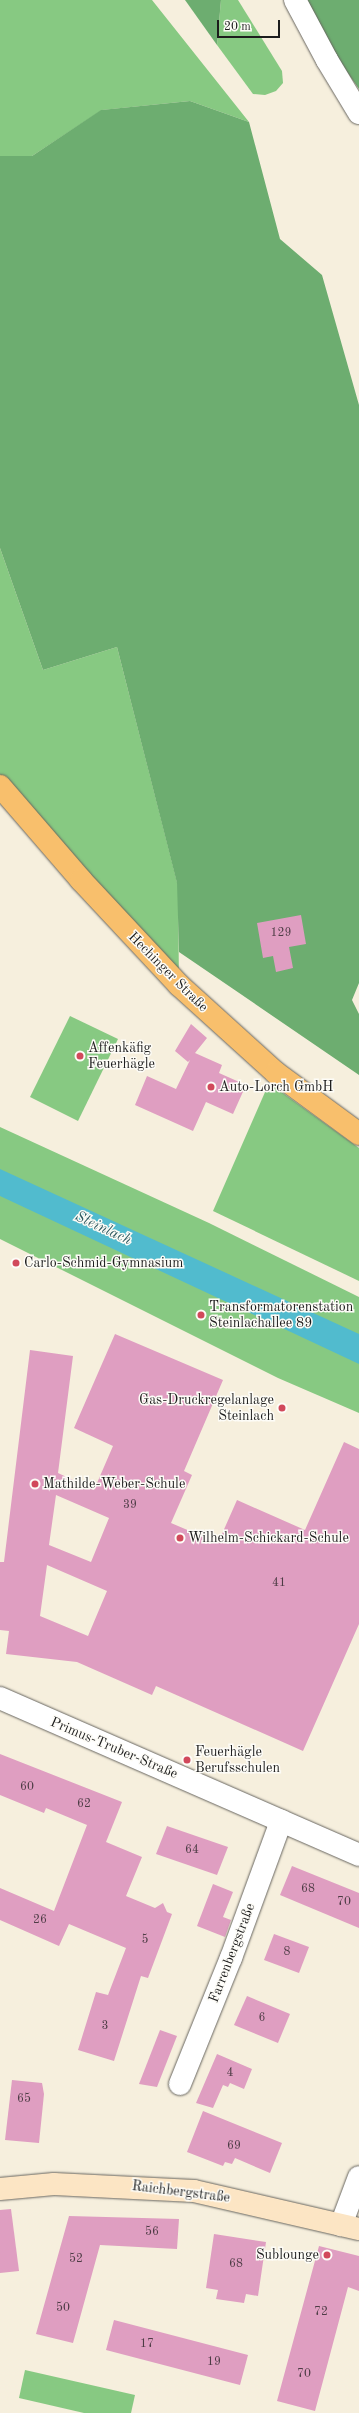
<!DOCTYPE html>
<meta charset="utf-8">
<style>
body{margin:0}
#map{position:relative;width:359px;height:2413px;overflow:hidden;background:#f6efdd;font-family:"Old Standard TT",serif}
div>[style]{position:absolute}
.green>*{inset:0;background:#87c982}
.forest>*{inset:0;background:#6dad70}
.water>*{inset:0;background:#51bbce}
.building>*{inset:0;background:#df9ec1}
.roads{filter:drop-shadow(0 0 1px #686660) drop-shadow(0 0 1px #686660)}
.street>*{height:22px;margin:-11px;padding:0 11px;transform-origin:11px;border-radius:11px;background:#fff}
.secondary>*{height:22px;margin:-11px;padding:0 11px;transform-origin:11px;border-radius:11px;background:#fce5c4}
.primary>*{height:22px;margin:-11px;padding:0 11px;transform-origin:11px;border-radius:11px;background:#f8bf6c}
.dots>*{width:11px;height:11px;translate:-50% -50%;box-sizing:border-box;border:2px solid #fdfcf7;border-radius:50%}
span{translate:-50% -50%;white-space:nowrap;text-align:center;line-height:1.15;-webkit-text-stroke:3px #fdfcf7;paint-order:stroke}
.number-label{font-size:12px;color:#4d3c45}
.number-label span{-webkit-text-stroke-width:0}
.street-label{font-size:14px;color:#1c1c1c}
.poi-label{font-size:14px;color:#1c1c1c}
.left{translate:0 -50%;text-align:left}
.right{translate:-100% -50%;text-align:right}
.water-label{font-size:15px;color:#315c63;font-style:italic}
.scale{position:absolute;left:217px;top:20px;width:63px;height:18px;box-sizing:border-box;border:2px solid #1c1c1c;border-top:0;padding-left:5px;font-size:12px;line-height:14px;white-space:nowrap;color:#1c1c1c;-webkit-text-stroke:3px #fdfcf7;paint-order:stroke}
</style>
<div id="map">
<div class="green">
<div style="clip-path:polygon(0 0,152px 0,249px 122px,190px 101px,102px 110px,32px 156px,0 156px)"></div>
<div style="clip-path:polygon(221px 0,238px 0,282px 71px,283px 83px,276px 91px,265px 95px,253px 94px,217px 45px)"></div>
<div style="clip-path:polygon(0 548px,43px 670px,117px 647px,178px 886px,179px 985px,0 786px)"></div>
<div style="clip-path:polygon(70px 1016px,118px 1039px,78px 1121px,30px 1097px)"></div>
<div style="clip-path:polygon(269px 1083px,359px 1148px,359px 1281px,213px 1211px)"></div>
<div style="clip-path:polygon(0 1127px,209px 1223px,359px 1297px,359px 1413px,278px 1378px,0 1239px)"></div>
<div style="clip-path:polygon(25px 2370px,135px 2395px,131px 2413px,84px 2413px,19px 2398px)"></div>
</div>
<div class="forest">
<div style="clip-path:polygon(185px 0,221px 0,217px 45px)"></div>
<div style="clip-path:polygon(306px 0,359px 0,359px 89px,335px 55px)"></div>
<div style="clip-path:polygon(190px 101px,249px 122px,280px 239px,322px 275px,359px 405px,359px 983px,352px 1000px,359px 1014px,359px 1075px,179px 952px,177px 883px,117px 647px,43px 670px,0 548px,0 156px,32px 156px,101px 110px)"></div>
</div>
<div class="water">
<div style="clip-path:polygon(0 1169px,359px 1334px,359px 1364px,0 1196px)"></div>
</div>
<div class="building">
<div style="clip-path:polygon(301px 915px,306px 944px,289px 947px,293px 968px,276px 972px,273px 956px,263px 958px,257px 923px)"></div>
<div style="clip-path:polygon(191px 1024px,207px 1038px,195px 1053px,222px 1065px,219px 1073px,246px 1085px,233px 1114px,206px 1102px,193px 1131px,135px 1105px,147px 1076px,176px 1089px,190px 1060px,188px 1062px,175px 1051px)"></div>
<div style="clip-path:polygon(evenodd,115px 1334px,223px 1380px,184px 1471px,192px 1475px,171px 1523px,218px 1543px,237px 1500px,305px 1530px,344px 1442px,359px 1449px,359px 1624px,303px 1751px,156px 1686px,152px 1695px,77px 1662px,6px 1654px,9px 1631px,0 1630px,0 1562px,4px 1562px,30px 1350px,73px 1356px,58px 1473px,94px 1490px,113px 1446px,74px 1428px,115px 1334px,56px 1495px,109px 1518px,91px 1562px,49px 1545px,56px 1495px,115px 1334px,47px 1565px,107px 1591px,88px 1636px,40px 1616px,47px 1565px)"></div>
<div style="clip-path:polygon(0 1754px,122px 1802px,106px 1842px,142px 1857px,126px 1896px,155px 1908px,163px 1903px,167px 1912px,172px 1914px,148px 1978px,141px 1976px,114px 2061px,78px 2050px,96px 1992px,108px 1995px,126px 1948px,69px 1924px,59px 1946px,0 1920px,0 1888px,54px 1911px,87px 1825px,46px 1808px,44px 1813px,0 1795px)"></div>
<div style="clip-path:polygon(167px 1826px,228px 1847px,217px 1875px,156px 1854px)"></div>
<div style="clip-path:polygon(292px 1866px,359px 1893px,359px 1928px,280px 1895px)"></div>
<div style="clip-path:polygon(213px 1884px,233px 1892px,223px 1917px,231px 1920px,225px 1937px,197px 1926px)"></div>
<div style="clip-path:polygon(274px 1934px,309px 1947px,299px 1973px,264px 1960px)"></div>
<div style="clip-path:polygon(247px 1996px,290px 2014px,278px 2043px,234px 2025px)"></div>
<div style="clip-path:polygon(160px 2030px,177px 2036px,157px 2087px,139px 2084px)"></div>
<div style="clip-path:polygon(217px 2054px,252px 2069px,244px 2089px,230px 2083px,228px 2087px,223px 2085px,213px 2108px,196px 2103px)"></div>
<div style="clip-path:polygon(12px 2080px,42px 2083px,44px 2094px,39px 2143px,5px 2140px)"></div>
<div style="clip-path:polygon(203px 2111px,282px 2143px,270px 2173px,235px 2158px,232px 2164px,225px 2162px,223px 2166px,187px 2152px)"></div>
<div style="clip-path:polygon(11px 2209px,19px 2271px,0 2273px,0 2210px)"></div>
<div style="clip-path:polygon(69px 2216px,179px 2219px,177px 2249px,100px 2245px,73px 2343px,36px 2334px)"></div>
<div style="clip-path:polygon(214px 2234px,266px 2242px,258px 2296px,246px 2294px,244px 2303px,216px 2299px,218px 2290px,206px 2288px)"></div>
<div style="clip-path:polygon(319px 2246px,359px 2256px,359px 2291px,348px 2287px,315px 2411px,277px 2401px)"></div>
<div style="clip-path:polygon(114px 2320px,248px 2355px,240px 2385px,106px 2350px)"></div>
</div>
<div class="roads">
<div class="street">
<div style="left:295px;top:0;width:68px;rotate:61.9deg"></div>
<div style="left:327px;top:60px;width:62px;rotate:58.9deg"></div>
<div style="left:0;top:1698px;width:392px;rotate:23.6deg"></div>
<div style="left:180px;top:2084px;width:136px;rotate:-68deg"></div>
<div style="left:231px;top:1958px;width:146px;rotate:-69.9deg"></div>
<div style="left:341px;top:2225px;width:51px;rotate:-69.4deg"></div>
</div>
<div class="secondary">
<div style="left:0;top:2189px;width:54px;rotate:-5.3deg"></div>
<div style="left:54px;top:2184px;width:140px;rotate:2.9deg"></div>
<div style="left:194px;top:2191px;width:169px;rotate:13deg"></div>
</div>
<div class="primary">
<div style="left:0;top:786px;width:124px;rotate:49.2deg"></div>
<div style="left:81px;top:880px;width:144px;rotate:47deg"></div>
<div style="left:179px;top:985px;width:131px;rotate:42.2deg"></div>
<div style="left:276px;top:1073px;width:103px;rotate:36.3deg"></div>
</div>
</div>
<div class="dots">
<div style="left:80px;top:1056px;background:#d1495b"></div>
<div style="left:211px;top:1087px;background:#d1495b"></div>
<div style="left:16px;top:1263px;background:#d1495b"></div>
<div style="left:201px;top:1315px;background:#d1495b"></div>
<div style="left:282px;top:1408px;background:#d1495b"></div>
<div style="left:35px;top:1484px;background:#d1495b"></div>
<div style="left:180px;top:1538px;background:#d1495b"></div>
<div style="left:187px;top:1760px;background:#d1495b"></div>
<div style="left:327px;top:2255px;background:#d1495b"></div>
</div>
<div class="number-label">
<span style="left:281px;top:934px">129</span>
<span style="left:130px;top:1506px">39</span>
<span style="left:279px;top:1584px">41</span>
<span style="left:27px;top:1788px">60</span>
<span style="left:84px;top:1805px">62</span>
<span style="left:192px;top:1851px">64</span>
<span style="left:308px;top:1890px">68</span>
<span style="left:344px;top:1903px">70</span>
<span style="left:40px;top:1921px">26</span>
<span style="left:145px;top:1941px">5</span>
<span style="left:287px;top:1953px">8</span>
<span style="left:262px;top:2019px">6</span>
<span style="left:105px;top:2027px">3</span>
<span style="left:230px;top:2074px">4</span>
<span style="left:24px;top:2100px">65</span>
<span style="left:234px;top:2147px">69</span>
<span style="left:152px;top:2233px">56</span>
<span style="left:76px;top:2260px">52</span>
<span style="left:236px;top:2265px">68</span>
<span style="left:63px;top:2309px">50</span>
<span style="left:321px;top:2313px">72</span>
<span style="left:147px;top:2345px">17</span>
<span style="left:214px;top:2363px">19</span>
<span style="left:304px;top:2375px">70</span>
</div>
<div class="street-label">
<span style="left:168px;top:972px;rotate:45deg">Hechinger Straße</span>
<span style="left:114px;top:1748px;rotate:23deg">Primus-Truber-Straße</span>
<span style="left:232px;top:1953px;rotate:-69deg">Farrenbergstraße</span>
<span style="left:181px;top:2192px;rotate:7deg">Raichbergstraße</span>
</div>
<div class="poi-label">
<span class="left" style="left:88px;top:1056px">Affenkäfig<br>Feuerhägle</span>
<span class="left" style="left:219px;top:1087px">Auto-Lorch GmbH</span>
<span class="left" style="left:24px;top:1263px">Carlo-Schmid-Gymnasium</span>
<span class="left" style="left:209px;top:1315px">Transformatorenstation<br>Steinlachallee 89</span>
<span class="right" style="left:274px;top:1408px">Gas-Druckregelanlage<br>Steinlach</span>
<span class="left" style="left:43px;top:1484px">Mathilde-Weber-Schule</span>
<span class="left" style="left:188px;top:1538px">Wilhelm-Schickard-Schule</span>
<span class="left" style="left:195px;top:1760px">Feuerhägle<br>Berufsschulen</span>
<span class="right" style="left:319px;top:2255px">Sublounge</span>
</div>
<div class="water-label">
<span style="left:103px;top:1229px;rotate:25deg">Steinlach</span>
</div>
<div class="scale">20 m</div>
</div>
